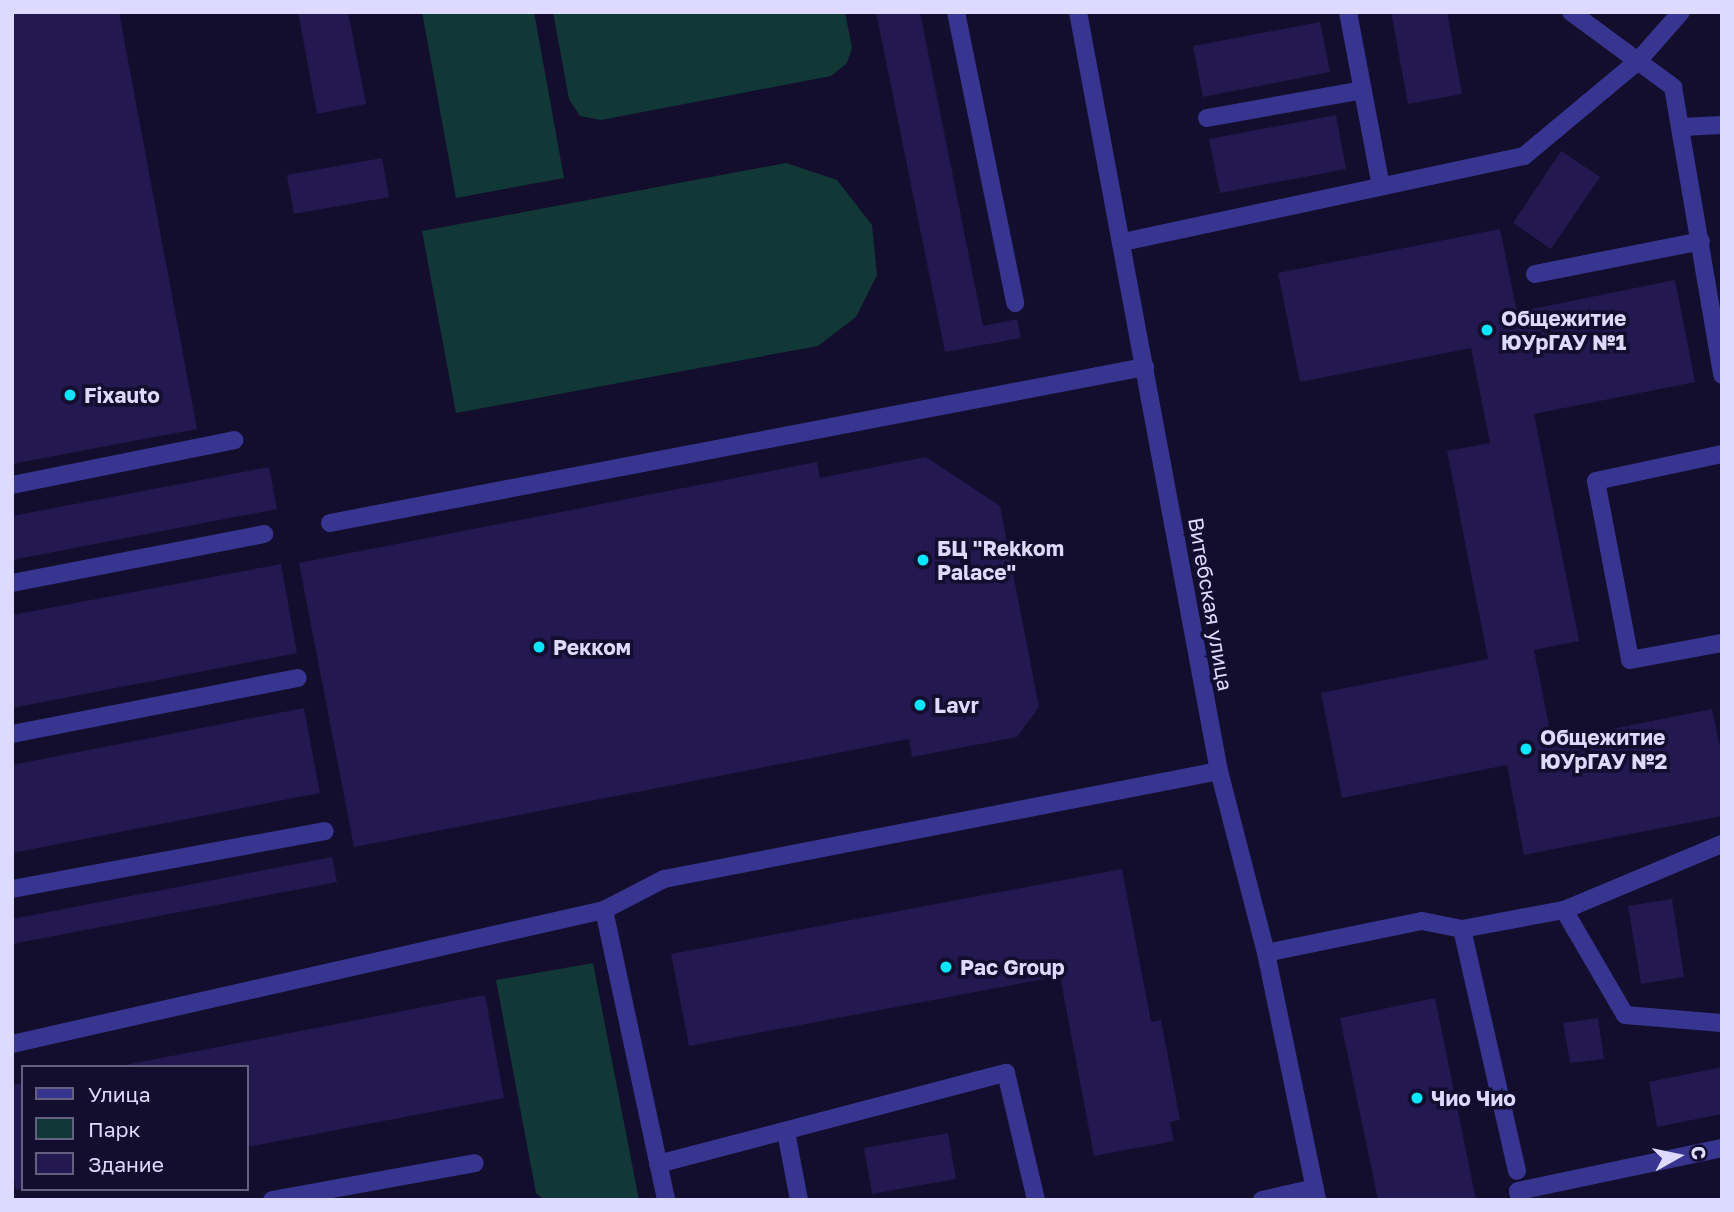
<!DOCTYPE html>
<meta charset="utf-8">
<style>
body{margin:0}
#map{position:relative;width:1734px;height:1212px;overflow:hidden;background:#130e2d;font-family:"Golos Text",sans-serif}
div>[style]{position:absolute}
.green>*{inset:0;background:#113736}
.building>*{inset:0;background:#231850}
.lane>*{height:18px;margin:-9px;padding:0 9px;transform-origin:9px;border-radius:9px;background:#383590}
.street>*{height:18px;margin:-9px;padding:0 9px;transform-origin:9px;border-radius:9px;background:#383590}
.dots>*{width:19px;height:19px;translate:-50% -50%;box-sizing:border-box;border:4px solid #130e2d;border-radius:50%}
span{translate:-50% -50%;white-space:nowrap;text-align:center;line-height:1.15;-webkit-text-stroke:7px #130e2d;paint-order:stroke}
.poi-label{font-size:21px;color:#dedaff;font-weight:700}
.left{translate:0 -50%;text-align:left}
.street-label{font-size:21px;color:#dedaff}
.frame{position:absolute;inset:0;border:14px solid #dedaff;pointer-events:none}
.legend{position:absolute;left:21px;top:1065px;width:228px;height:126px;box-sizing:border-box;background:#130e2d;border:2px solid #646081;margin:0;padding:9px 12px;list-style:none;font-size:21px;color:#dedaff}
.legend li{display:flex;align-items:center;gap:14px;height:35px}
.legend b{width:35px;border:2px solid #646081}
.north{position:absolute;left:1643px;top:1121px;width:70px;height:70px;-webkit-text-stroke:5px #130e2d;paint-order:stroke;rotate:81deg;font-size:19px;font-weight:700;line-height:28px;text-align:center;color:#dedaff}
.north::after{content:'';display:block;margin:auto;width:24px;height:32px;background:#dedaff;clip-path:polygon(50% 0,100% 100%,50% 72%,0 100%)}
</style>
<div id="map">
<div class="green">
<div style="clip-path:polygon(422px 12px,534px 12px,564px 178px,456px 198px)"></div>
<div style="clip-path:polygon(553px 12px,845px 12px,852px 48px,847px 63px,831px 76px,601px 120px,580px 116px,569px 99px)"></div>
<div style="clip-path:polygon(786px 163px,837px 180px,872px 225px,877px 275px,856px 317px,818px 346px,456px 413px,422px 231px)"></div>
<div style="clip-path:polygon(593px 963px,639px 1200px,544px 1200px,536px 1193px,496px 980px)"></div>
</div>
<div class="building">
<div style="clip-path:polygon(12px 12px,119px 12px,197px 429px,12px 464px)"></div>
<div style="clip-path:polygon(298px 12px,348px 12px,366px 104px,317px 114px)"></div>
<div style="clip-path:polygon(876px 12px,920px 12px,983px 326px,1017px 319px,1021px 338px,945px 352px)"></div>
<div style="clip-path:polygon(1391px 12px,1447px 12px,1462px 94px,1408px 104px)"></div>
<div style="clip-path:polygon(1320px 22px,1330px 72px,1203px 97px,1193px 46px)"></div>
<div style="clip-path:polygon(1336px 115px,1346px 169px,1220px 193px,1209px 139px)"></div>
<div style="clip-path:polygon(1561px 151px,1600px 177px,1551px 249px,1513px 223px)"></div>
<div style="clip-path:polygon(382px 158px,389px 197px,294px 214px,287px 175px)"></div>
<div style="clip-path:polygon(1500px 229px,1517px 312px,1675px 280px,1695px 382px,1534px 414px,1579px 641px,1534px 650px,1552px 741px,1712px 709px,1722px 757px,1722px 816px,1524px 855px,1507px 765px,1342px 798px,1321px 693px,1488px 659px,1447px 451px,1490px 443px,1471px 348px,1300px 382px,1278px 273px)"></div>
<div style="clip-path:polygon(926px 457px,1000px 506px,1039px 707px,1017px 737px,912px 757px,909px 739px,354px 847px,299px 563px,817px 462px,820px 478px)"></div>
<div style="clip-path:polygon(269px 467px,277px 509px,12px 560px,12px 516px)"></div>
<div style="clip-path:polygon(281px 564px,297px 653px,12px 708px,12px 615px)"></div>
<div style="clip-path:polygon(304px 708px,320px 793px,12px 853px,12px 765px)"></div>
<div style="clip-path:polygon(332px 857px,337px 882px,12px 944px,12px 919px)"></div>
<div style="clip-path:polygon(1122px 869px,1151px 1022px,1161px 1020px,1180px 1120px,1170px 1122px,1174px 1141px,1094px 1156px,1060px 976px,689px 1046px,671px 954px)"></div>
<div style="clip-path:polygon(1672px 899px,1684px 977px,1641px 984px,1628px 906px)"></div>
<div style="clip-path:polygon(485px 995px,504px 1098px,247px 1147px,247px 1067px,115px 1067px)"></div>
<div style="clip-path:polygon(1435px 998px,1476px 1200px,1378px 1200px,1340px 1018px)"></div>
<div style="clip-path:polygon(1598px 1018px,1604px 1059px,1570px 1063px,1563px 1023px)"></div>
<div style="clip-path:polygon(1722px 1067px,1722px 1114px,1657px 1127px,1649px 1082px)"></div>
<div style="clip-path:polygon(23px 1083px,23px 1189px,16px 1190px,12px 1169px,12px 1085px)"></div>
<div style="clip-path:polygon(948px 1133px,956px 1179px,872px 1194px,864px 1148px)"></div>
</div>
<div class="lane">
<div style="left:956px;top:12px;width:297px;rotate:78.5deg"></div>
<div style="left:1348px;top:12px;width:177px;rotate:79.3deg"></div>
<div style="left:1571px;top:12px;width:127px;rotate:36.3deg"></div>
<div style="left:1673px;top:87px;width:292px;rotate:80.3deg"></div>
<div style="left:1207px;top:118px;width:158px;rotate:-10.2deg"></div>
<div style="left:1682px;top:127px;width:40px;rotate:-2.9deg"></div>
<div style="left:1123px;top:242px;width:410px;rotate:-12.1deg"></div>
<div style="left:1524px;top:156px;width:148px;rotate:-39.8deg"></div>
<div style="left:1638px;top:61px;width:65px;rotate:-48.7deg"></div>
<div style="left:1535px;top:274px;width:169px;rotate:-11.2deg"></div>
<div style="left:1722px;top:454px;width:129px;rotate:167.9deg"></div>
<div style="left:1596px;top:481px;width:182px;rotate:79.2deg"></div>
<div style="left:1630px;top:660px;width:94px;rotate:-10.5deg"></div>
<div style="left:12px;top:485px;width:227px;rotate:-11.4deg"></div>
<div style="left:330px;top:523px;width:830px;rotate:-10.84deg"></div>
<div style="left:12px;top:583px;width:257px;rotate:-11deg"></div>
<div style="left:12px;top:734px;width:291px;rotate:-11.1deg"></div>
<div style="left:12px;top:889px;width:318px;rotate:-10.5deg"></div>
<div style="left:604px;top:910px;width:297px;rotate:77.9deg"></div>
<div style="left:1564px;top:910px;width:121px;rotate:59.8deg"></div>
<div style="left:1625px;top:1015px;width:97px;rotate:4.7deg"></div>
<div style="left:1462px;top:929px;width:248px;rotate:77.2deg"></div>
<div style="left:1266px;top:953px;width:159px;rotate:-11.6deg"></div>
<div style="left:1422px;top:921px;width:41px;rotate:11.3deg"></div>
<div style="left:1462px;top:929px;width:104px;rotate:-10.6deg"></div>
<div style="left:1564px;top:910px;width:171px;rotate:-22.7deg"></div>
<div style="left:12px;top:1044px;width:607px;rotate:-12.75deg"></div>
<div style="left:604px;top:910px;width:68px;rotate:-27.3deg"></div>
<div style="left:664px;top:879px;width:565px;rotate:-11.01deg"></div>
<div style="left:786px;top:1132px;width:69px;rotate:79.2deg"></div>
<div style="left:658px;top:1164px;width:360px;rotate:-14.7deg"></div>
<div style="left:1006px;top:1073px;width:130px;rotate:76.7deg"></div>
<div style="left:272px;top:1200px;width:206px;rotate:-10.3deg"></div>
<div style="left:1262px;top:1200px;width:54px;rotate:-12.8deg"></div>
<div style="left:1520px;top:1200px;width:9px;rotate:-103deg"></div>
<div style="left:1518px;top:1191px;width:208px;rotate:-11.9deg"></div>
</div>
<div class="street">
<div style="left:1078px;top:12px;width:772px;rotate:79.48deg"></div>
<div style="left:1219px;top:771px;width:188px;rotate:75.5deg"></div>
<div style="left:1266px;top:953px;width:252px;rotate:78.3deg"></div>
</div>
<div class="dots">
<div style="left:1487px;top:330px;background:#06e7ff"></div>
<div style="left:70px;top:395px;background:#06e7ff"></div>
<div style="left:923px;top:560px;background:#06e7ff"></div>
<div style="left:539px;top:647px;background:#06e7ff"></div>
<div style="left:920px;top:705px;background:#06e7ff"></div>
<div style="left:1526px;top:749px;background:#06e7ff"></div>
<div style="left:946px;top:967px;background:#06e7ff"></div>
<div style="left:1417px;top:1098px;background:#06e7ff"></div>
</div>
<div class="poi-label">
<span class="left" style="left:1501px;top:330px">Общежитие<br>ЮУрГАУ №1</span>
<span class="left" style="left:84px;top:395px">Fixauto</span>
<span class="left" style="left:937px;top:560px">БЦ "Rekkom<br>Palace"</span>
<span class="left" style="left:553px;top:647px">Рекком</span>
<span class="left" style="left:934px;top:705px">Lavr</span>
<span class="left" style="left:1540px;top:749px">Общежитие<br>ЮУрГАУ №2</span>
<span class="left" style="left:960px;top:967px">Pac Group</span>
<span class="left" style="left:1431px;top:1098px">Чио Чио</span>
</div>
<div class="street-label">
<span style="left:1211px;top:604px;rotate:80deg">Витебская улица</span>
</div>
<div class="frame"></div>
<ul class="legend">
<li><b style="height:9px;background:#383590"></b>Улица</li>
<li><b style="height:19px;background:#113736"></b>Парк</li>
<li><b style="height:19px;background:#231850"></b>Здание</li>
</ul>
<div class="north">С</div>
</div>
